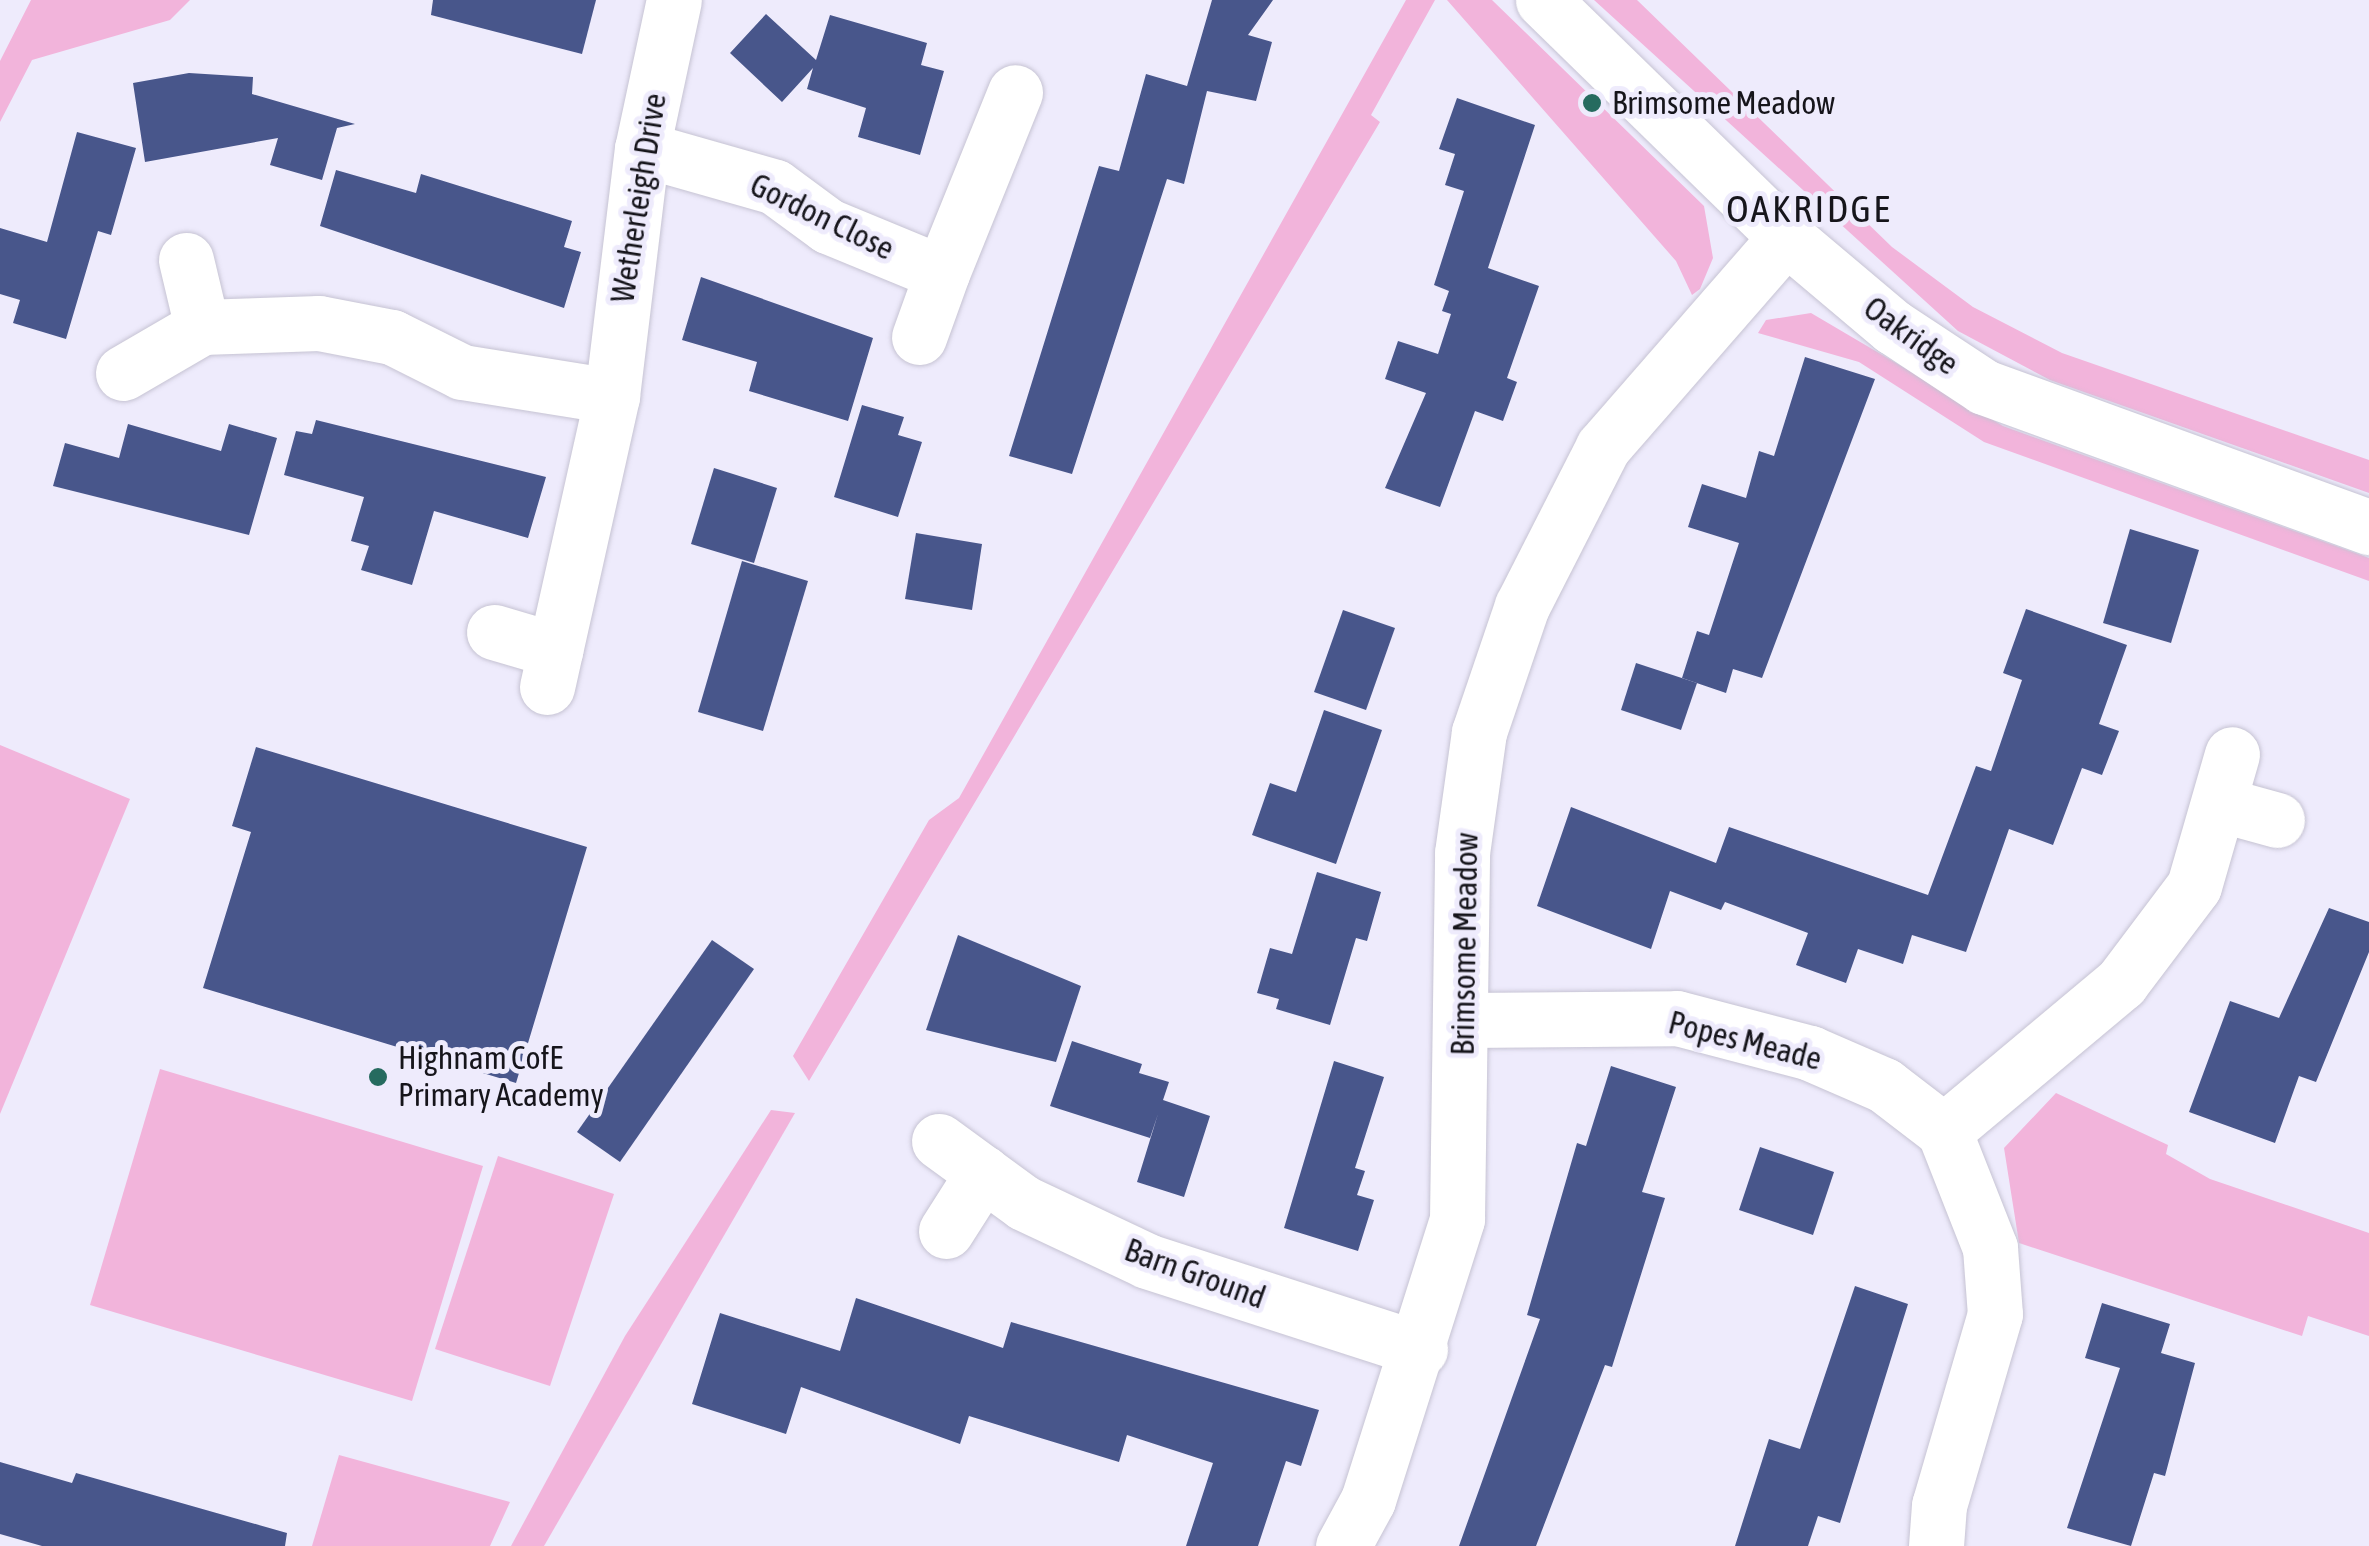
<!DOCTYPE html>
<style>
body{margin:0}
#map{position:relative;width:2369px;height:1546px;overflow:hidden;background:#eeebfc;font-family:"Asap Condensed",sans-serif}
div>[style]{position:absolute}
.green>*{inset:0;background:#f2b4db}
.building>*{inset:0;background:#48568b}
.roads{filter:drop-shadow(0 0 2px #c6c3d3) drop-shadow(0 0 2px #c6c3d3)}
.minor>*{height:55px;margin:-27.5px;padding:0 27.5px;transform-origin:27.5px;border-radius:27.5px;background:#fff}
.dots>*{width:28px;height:28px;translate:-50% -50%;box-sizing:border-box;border:5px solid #eeebfc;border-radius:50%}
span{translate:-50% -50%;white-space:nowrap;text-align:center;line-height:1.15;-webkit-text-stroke:10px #eeebfc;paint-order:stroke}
.poi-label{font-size:32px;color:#16151b}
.left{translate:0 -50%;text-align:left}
.street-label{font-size:32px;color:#16151b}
.quarter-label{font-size:38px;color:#16151b;letter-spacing:2.5px}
</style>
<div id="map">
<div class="green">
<div style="clip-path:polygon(31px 0,190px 0,170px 20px,32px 60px,0 122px,0 61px)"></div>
<div style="clip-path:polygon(1406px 0,1435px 0,1371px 115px,1380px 122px,809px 1081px,793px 1056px,929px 820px,959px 798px)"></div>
<div style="clip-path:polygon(1447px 0,1492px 0,1704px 206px,1713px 258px,1700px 289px,1692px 295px,1676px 261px)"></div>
<div style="clip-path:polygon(1594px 0,1637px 0,1892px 247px,1973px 307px,2062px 353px,2369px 460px,2369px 493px,2050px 380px,1958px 331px)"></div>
<div style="clip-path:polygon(1811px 313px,2003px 426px,2369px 558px,2369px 581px,1984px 442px,1859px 362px,1758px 333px,1766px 320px)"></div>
<div style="clip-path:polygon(0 745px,130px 799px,0 1114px)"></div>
<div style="clip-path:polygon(160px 1069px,483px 1166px,412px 1401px,90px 1305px)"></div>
<div style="clip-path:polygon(2056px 1093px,2168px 1145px,2166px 1154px,2210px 1179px,2369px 1233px,2369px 1336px,2308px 1316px,2302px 1336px,2019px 1243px,2004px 1148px)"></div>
<div style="clip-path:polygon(771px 1110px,795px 1113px,544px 1546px,511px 1546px,625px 1336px)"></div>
<div style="clip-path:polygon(498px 1156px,614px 1194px,550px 1386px,435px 1349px)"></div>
<div style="clip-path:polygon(339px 1455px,510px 1502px,490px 1546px,312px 1546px)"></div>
</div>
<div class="building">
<div style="clip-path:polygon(433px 0,596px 0,582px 54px,431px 15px)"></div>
<div style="clip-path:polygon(1212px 0,1273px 0,1248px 35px,1272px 42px,1256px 101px,1207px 91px,1184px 184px,1167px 179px,1072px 474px,1009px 456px,1099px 166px,1119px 171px,1146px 74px,1187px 86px)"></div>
<div style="clip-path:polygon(766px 14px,816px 60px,830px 15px,927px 43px,921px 65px,944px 71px,920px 155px,858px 137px,866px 108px,807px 89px,813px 68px,782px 102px,730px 53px)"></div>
<div style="clip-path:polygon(189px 73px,253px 77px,252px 94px,355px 124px,337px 128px,322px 180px,270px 165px,278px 138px,145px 162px,133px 83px)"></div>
<div style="clip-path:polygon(1457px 98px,1535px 125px,1488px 268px,1539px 286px,1507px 378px,1517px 382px,1503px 421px,1475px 411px,1440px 507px,1385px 488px,1426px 393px,1385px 379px,1398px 341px,1438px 354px,1451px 314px,1442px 311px,1449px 291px,1434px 285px,1464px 191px,1445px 185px,1455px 154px,1439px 149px)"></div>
<div style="clip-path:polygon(77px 132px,136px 148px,111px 235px,98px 231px,66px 339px,13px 323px,20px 300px,0 294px,0 228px,47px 242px)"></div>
<div style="clip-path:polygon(336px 170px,416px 193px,421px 174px,572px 221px,564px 247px,581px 252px,564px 308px,320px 226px)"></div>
<div style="clip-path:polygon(701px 277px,873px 338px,848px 421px,749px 391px,757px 362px,682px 340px)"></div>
<div style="clip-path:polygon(1805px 357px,1875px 379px,1762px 678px,1733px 669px,1726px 693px,1682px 678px,1697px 631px,1709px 635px,1739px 543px,1688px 527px,1702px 484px,1746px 498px,1759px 451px,1774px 456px)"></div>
<div style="clip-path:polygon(862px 405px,904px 417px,898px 435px,922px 442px,898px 517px,834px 497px)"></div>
<div style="clip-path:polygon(316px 420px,546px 477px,528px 538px,434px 511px,412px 585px,361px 570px,369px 546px,351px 541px,364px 497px,284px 475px,296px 431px,312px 434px)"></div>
<div style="clip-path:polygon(128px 424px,221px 451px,229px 424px,277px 438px,249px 535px,53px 486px,65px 443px,119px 458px)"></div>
<div style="clip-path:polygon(714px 468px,777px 488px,754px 563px,691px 544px)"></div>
<div style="clip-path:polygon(2130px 529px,2199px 550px,2171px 643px,2103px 623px)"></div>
<div style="clip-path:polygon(916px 533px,982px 544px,972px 610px,905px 599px)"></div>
<div style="clip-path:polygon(742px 561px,808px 581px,763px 731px,698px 712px)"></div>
<div style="clip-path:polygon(2026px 609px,2127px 645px,2099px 724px,2119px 731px,2102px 775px,2082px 768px,2053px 845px,2009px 829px,1966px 952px,1912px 935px,1903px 964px,1858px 949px,1846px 983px,1796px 965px,1808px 933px,1725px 902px,1721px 910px,1670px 891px,1651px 949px,1537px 906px,1571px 807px,1716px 863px,1729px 827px,1928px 895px,1976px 766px,1991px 771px,2022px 680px,2003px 673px)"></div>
<div style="clip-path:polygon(1343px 610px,1395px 628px,1366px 710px,1314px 692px)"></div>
<div style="clip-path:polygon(1636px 663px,1697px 683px,1681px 730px,1621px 710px)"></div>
<div style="clip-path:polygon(1324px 710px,1382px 730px,1336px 864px,1252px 835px,1270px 783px,1296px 792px)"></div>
<div style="clip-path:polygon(256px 747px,587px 847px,516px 1083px,203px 988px,251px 832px,232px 826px)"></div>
<div style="clip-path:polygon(1317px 872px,1381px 892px,1367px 941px,1356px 938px,1330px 1025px,1276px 1009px,1279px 999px,1257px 993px,1270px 948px,1292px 954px)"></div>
<div style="clip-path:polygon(2329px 908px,2369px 922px,2369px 952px,2316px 1082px,2299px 1076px,2275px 1143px,2189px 1112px,2230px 1001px,2279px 1018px)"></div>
<div style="clip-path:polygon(958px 935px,1081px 986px,1056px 1062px,926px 1030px)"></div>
<div style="clip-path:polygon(712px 940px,754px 969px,620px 1162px,577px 1132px)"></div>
<div style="clip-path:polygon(1072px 1041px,1142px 1064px,1139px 1073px,1169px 1082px,1163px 1100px,1210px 1116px,1184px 1197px,1137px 1182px,1158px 1114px,1150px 1138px,1050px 1106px)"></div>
<div style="clip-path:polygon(1334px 1061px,1384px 1077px,1355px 1168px,1365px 1171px,1357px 1195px,1374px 1200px,1358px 1251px,1284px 1228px)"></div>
<div style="clip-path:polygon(1611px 1066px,1676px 1087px,1642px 1192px,1665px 1198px,1612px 1367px,1605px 1365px,1536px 1546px,1459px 1546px,1540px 1319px,1527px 1315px,1577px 1143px,1586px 1146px)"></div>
<div style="clip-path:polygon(1760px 1147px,1834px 1172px,1813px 1235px,1739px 1210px)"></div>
<div style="clip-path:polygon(1855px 1286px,1908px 1304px,1840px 1523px,1818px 1516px,1808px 1546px,1735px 1546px,1769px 1439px,1800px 1449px)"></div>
<div style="clip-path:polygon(856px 1298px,1003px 1348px,1011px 1322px,1319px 1410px,1301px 1466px,1286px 1461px,1258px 1546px,1186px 1546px,1213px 1463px,1127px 1435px,1119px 1462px,969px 1416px,960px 1444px,801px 1387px,786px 1434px,692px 1404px,720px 1313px,840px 1351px)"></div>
<div style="clip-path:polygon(2102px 1303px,2170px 1324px,2161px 1353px,2195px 1363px,2165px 1476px,2154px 1473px,2131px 1546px,2067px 1528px,2120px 1368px,2085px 1358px)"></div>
<div style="clip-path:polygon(0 1462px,72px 1483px,76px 1473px,287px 1533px,285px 1546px,42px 1546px,0 1534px)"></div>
</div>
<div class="roads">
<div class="minor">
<div style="left:1543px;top:0;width:339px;rotate:44.3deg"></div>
<div style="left:1786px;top:237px;width:140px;rotate:40.1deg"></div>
<div style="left:1893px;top:327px;width:109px;rotate:33.4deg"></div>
<div style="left:1984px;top:387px;width:410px;rotate:20deg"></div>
<div style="left:642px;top:149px;width:138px;rotate:15.9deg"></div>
<div style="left:775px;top:187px;width:66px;rotate:36.3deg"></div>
<div style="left:828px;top:226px;width:123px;rotate:22.4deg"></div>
<div style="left:942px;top:273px;width:195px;rotate:-68deg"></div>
<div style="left:186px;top:260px;width:69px;rotate:76.6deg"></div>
<div style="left:919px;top:337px;width:68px;rotate:-70.2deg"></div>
<div style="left:123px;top:373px;width:91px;rotate:-30.2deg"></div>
<div style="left:202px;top:327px;width:117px;rotate:-2deg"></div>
<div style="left:319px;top:323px;width:74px;rotate:10.9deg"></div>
<div style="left:392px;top:337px;width:78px;rotate:26.6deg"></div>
<div style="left:462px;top:372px;width:152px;rotate:9.1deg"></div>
<div style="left:494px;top:632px;width:64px;rotate:16.4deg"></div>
<div style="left:547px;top:687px;width:298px;rotate:-77.4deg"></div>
<div style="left:612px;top:396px;width:249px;rotate:-83.1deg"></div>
<div style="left:642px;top:149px;width:152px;rotate:-77.9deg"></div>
<div style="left:2223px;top:805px;width:56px;rotate:15.5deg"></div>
<div style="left:1466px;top:1020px;width:211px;rotate:-0.5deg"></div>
<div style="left:1677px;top:1018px;width:138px;rotate:14.7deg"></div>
<div style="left:1810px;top:1053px;width:81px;rotate:23.4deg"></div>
<div style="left:1884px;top:1085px;width:76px;rotate:37.5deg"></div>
<div style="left:1944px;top:1131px;width:126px;rotate:68.5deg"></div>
<div style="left:1990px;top:1248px;width:66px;rotate:85.7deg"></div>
<div style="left:1995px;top:1314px;width:199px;rotate:106.3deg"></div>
<div style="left:1939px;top:1505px;width:41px;rotate:94.2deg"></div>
<div style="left:1944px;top:1131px;width:231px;rotate:-39.9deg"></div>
<div style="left:2121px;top:983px;width:121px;rotate:-53deg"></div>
<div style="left:2194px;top:886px;width:137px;rotate:-73.9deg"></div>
<div style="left:939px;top:1141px;width:105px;rotate:36.1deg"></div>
<div style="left:1024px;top:1203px;width:136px;rotate:25.2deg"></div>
<div style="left:1147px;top:1261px;width:287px;rotate:17.9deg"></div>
<div style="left:946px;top:1231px;width:69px;rotate:-57.5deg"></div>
<div style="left:1343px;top:1546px;width:52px;rotate:-61.5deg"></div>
<div style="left:1368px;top:1500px;width:295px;rotate:-72.4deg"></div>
<div style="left:1457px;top:1219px;width:366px;rotate:-89.2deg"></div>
<div style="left:1462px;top:853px;width:122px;rotate:-82deg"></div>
<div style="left:1479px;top:732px;width:133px;rotate:-71.2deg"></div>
<div style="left:1522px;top:606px;width:178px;rotate:-63deg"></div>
<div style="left:1603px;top:447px;width:279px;rotate:-48.9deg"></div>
</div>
</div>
<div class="dots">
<div style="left:1592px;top:103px;background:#266b5f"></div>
<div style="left:378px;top:1077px;background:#266b5f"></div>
</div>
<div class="poi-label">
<span class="left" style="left:1612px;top:103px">Brimsome Meadow</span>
<span class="left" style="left:398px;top:1077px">Highnam CofE<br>Primary Academy</span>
</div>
<div class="street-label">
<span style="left:639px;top:198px;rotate:-81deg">Wetherleigh Drive</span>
<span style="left:822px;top:217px;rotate:26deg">Gordon Close</span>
<span style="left:1911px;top:336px;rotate:36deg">Oakridge</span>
<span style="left:1465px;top:944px;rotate:-89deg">Brimsome Meadow</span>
<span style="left:1745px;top:1041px;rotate:14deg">Popes Meade</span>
<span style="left:1195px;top:1274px;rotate:20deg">Barn Ground</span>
</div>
<div class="quarter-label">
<span style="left:1809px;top:209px">OAKRIDGE</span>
</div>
</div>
